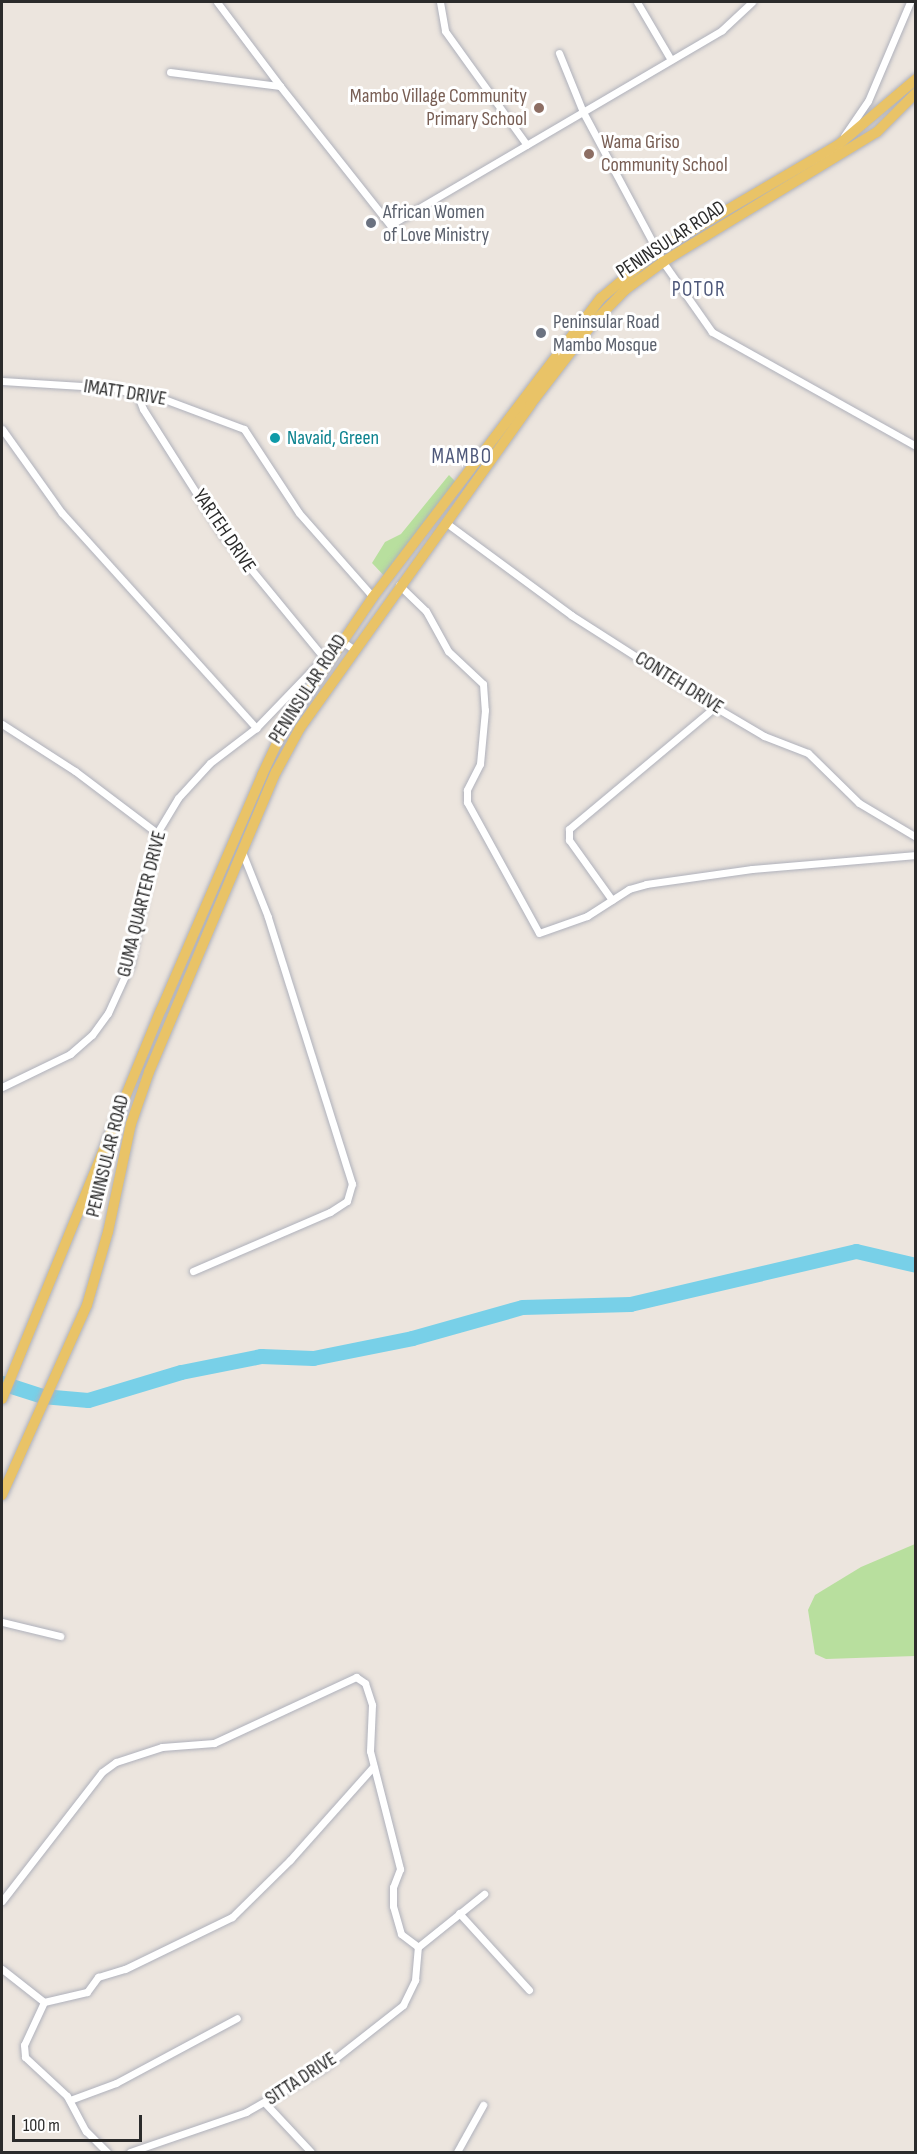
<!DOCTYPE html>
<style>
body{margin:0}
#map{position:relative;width:917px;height:2154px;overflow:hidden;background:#ece5de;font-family:"Sofia Sans Condensed",sans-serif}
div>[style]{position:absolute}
.green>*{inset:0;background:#b8df9e}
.river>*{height:15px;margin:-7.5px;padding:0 7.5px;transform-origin:7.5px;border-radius:7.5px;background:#78d0e8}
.roads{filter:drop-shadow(0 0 2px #afb1bb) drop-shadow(0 0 2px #afb1bb)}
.minor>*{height:7px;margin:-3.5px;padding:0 3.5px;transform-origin:3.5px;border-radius:3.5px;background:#fff}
.primary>*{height:10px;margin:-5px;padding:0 5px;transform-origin:5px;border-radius:5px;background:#e9c367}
.dots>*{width:16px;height:16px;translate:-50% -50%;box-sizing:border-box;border:3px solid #fff;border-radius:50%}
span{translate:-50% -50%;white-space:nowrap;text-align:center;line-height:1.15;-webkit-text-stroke:6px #fff;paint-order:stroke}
.education-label{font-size:20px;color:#785e54}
.right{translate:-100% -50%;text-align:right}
.left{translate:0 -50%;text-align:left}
.worship-label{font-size:20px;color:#5b616d}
.street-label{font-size:20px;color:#2b2b2b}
.culture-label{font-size:20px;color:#0d838f}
.neighbourhood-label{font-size:21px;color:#4e587a;letter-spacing:1.5px}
.frame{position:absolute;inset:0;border:3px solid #2b2b2b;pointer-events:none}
.scale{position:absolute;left:12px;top:2115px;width:130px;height:27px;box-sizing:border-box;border:3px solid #2b2b2b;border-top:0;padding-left:8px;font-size:18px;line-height:21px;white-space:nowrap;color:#2b2b2b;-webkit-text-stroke:4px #fff;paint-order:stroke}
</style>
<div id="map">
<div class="green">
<div style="clip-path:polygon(449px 475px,459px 485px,389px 581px,372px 563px,385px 542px,401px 534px)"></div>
<div style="clip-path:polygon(915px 1544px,915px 1656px,826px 1659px,815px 1654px,808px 1610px,815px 1595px,861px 1567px)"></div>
</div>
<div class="river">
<div style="left:2px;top:1383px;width:42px;rotate:18deg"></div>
<div style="left:42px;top:1396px;width:46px;rotate:5deg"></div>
<div style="left:88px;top:1400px;width:97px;rotate:-16.8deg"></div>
<div style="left:181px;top:1372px;width:82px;rotate:-11.3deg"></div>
<div style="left:261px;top:1356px;width:52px;rotate:2.2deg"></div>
<div style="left:313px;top:1358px;width:101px;rotate:-11.4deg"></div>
<div style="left:412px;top:1338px;width:114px;rotate:-15.7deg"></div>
<div style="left:522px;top:1307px;width:108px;rotate:-1.6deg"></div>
<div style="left:630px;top:1304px;width:232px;rotate:-13.2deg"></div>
<div style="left:856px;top:1251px;width:62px;rotate:13.1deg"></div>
</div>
<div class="roads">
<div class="minor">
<div style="left:217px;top:2px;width:105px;rotate:53.1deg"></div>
<div style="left:440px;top:2px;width:29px;rotate:80deg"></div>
<div style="left:445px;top:31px;width:140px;rotate:54.3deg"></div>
<div style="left:637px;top:2px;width:67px;rotate:59.6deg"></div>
<div style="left:559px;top:53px;width:64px;rotate:67.9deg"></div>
<div style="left:583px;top:112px;width:170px;rotate:61.9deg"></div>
<div style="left:663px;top:262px;width:85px;rotate:55deg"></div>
<div style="left:712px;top:332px;width:234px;rotate:29.2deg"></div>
<div style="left:170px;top:72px;width:111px;rotate:7.3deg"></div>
<div style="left:280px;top:86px;width:177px;rotate:51.6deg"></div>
<div style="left:390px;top:225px;width:385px;rotate:-30.4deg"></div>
<div style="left:722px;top:30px;width:41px;rotate:-43deg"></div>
<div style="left:844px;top:136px;width:42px;rotate:-55.6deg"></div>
<div style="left:868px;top:101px;width:108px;rotate:-67deg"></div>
<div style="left:2px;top:381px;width:112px;rotate:3.6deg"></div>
<div style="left:114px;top:388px;width:25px;rotate:18deg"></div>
<div style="left:138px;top:396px;width:18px"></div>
<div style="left:156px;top:396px;width:94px;rotate:20.6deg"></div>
<div style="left:244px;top:429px;width:100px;rotate:56.8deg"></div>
<div style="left:299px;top:513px;width:112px;rotate:48.6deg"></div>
<div style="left:138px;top:396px;width:14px;rotate:69deg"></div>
<div style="left:143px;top:409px;width:149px;rotate:57.6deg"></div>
<div style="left:223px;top:535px;width:159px;rotate:50.6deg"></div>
<div style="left:2px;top:429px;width:103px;rotate:54.5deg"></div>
<div style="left:62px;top:513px;width:290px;rotate:47.9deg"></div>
<div style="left:445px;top:522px;width:157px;rotate:36.4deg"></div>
<div style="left:571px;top:615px;width:171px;rotate:32.6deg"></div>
<div style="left:715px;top:707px;width:57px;rotate:30.6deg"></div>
<div style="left:764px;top:736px;width:47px;rotate:21.1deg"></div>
<div style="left:808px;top:753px;width:71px;rotate:44.4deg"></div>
<div style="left:859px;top:803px;width:66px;rotate:30.8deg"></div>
<div style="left:399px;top:585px;width:37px;rotate:44deg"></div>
<div style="left:426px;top:611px;width:46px;rotate:61.2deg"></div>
<div style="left:448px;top:651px;width:48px;rotate:43.3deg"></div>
<div style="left:483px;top:684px;width:26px;rotate:86deg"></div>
<div style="left:485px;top:710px;width:54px;rotate:95.3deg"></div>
<div style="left:480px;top:764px;width:29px;rotate:117deg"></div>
<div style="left:467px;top:790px;width:12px;rotate:90deg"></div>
<div style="left:467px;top:802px;width:149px;rotate:61.2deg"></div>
<div style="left:539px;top:933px;width:51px;rotate:-19.5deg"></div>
<div style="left:587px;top:916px;width:50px;rotate:-32.7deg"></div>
<div style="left:629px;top:889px;width:18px;rotate:-16deg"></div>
<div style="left:646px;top:884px;width:107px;rotate:-8.1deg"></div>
<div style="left:752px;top:869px;width:165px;rotate:-4.9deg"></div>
<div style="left:2px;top:724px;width:87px;rotate:32.8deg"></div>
<div style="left:75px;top:771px;width:103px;rotate:37.1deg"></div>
<div style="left:612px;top:900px;width:74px;rotate:-125.6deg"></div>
<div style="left:569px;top:840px;width:11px;rotate:-90deg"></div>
<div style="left:569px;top:829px;width:190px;rotate:-39.9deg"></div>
<div style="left:2px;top:1087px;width:76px;rotate:-25.9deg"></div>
<div style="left:70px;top:1054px;width:29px;rotate:-41deg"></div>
<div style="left:92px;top:1035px;width:27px;rotate:-54deg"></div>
<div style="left:108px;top:1013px;width:53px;rotate:-65.4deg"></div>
<div style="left:130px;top:965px;width:135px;rotate:-78.4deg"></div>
<div style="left:157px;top:833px;width:41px;rotate:-59deg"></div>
<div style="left:178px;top:798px;width:47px;rotate:-47.6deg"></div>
<div style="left:210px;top:763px;width:58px;rotate:-37.3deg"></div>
<div style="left:256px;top:728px;width:115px;rotate:-46.1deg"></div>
<div style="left:336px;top:645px;width:8px;rotate:-23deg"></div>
<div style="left:343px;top:642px;width:14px;rotate:34deg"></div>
<div style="left:193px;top:1271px;width:149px;rotate:-23.3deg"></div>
<div style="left:330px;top:1212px;width:20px;rotate:-33deg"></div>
<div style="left:347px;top:1201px;width:18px;rotate:-74deg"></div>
<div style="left:352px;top:1184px;width:280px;rotate:-107.5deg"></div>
<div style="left:268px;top:917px;width:70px;rotate:-111.8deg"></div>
<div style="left:2px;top:1622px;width:60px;rotate:13.6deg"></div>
<div style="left:2px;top:1901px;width:163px;rotate:-52.2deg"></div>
<div style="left:102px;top:1772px;width:17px;rotate:-36deg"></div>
<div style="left:116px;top:1762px;width:48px;rotate:-18.1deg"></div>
<div style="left:162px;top:1747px;width:52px;rotate:-4.4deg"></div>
<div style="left:214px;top:1743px;width:157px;rotate:-24.9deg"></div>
<div style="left:356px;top:1677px;width:11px;rotate:34deg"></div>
<div style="left:365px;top:1683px;width:23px;rotate:72deg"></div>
<div style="left:372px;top:1705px;width:46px;rotate:92.5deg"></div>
<div style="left:370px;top:1751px;width:122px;rotate:75.7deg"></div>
<div style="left:400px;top:1869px;width:19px;rotate:111deg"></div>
<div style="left:393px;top:1887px;width:19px;rotate:90deg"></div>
<div style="left:393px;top:1906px;width:29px;rotate:74deg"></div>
<div style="left:401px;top:1934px;width:21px;rotate:37deg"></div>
<div style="left:418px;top:1947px;width:85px;rotate:-38.8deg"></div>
<div style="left:459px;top:1913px;width:104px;rotate:47.7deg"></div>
<div style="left:2px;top:1969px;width:53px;rotate:38.2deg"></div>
<div style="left:44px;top:2002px;width:44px;rotate:-13.1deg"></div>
<div style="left:87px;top:1992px;width:19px;rotate:-54deg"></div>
<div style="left:98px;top:1977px;width:28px;rotate:-17deg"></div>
<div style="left:125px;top:1969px;width:119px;rotate:-25.9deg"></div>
<div style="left:232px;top:1917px;width:81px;rotate:-44.5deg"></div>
<div style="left:290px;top:1860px;width:125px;rotate:-48.3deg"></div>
<div style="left:44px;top:2002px;width:47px;rotate:114.9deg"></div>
<div style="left:24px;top:2045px;width:12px;rotate:85deg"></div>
<div style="left:25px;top:2057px;width:57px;rotate:42.9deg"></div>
<div style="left:67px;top:2096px;width:40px;rotate:62deg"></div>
<div style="left:86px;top:2131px;width:30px;rotate:45deg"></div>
<div style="left:70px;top:2100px;width:49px;rotate:-20.3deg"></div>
<div style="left:116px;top:2083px;width:137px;rotate:-28.2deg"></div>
<div style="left:265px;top:2103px;width:67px;rotate:46.8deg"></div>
<div style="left:130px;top:2152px;width:123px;rotate:-19deg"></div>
<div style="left:246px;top:2112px;width:89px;rotate:-29.7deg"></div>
<div style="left:323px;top:2068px;width:102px;rotate:-38.2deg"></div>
<div style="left:403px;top:2005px;width:28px;rotate:-64deg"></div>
<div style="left:415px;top:1980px;width:33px;rotate:-85deg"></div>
<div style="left:457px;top:2152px;width:54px;rotate:-61deg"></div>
</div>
<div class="primary">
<div style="left:2px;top:1399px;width:420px;rotate:-67.8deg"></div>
<div style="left:161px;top:1010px;width:256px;rotate:-66.7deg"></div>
<div style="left:262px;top:775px;width:52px;rotate:-64.9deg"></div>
<div style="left:284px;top:728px;width:158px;rotate:-55.8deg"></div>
<div style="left:373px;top:597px;width:376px;rotate:-52.7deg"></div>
<div style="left:601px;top:298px;width:73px;rotate:-40deg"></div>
<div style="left:657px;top:251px;width:210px;rotate:-30.4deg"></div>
<div style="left:838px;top:145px;width:102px;rotate:-40.2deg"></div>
<div style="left:2px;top:1495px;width:208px;rotate:-65.9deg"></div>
<div style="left:87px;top:1305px;width:76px;rotate:-74deg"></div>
<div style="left:108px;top:1232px;width:110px;rotate:-78deg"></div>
<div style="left:131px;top:1124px;width:55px;rotate:-70.9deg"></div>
<div style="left:149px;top:1072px;width:326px;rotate:-67.1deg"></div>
<div style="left:276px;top:772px;width:50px;rotate:-61.4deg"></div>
<div style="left:300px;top:728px;width:397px;rotate:-54.5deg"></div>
<div style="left:530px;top:405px;width:105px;rotate:-52.4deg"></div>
<div style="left:594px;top:322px;width:45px;rotate:-45.9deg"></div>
<div style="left:625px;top:290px;width:47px;rotate:-36.4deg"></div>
<div style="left:663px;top:262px;width:250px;rotate:-31.3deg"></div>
<div style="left:877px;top:132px;width:55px;rotate:-45deg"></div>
</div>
</div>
<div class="dots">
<div style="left:539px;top:108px;background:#8d6e63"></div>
<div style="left:589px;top:154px;background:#8d6e63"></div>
<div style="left:371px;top:223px;background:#6b7280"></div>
<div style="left:541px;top:333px;background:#6b7280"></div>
<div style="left:275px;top:438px;background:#0f9aa8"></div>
</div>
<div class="education-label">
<span class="right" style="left:527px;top:108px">Mambo Village Community<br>Primary School</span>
<span class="left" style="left:601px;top:154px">Wama Griso<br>Community School</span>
</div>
<div class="worship-label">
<span class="left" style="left:383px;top:224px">African Women<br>of Love Ministry</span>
<span class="left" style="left:553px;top:334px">Peninsular Road<br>Mambo Mosque</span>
</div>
<div class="street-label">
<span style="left:671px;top:240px;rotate:-33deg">PENINSULAR ROAD</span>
<span style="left:125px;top:393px;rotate:9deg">IMATT DRIVE</span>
<span style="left:224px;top:531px;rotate:56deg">YARTEH DRIVE</span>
<span style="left:679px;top:683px;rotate:32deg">CONTEH DRIVE</span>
<span style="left:308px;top:689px;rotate:-57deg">PENINSULAR ROAD</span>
<span style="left:142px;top:904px;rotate:-76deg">GUMA QUARTER DRIVE</span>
<span style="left:108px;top:1156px;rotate:-76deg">PENINSULAR ROAD</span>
<span style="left:301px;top:2079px;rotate:-33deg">SITTA DRIVE</span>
</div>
<div class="culture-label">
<span class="left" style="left:287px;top:438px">Navaid, Green</span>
</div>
<div class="neighbourhood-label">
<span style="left:699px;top:290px">POTOR</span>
<span style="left:462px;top:457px">MAMBO</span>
</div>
<div class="frame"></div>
<div class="scale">100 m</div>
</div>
